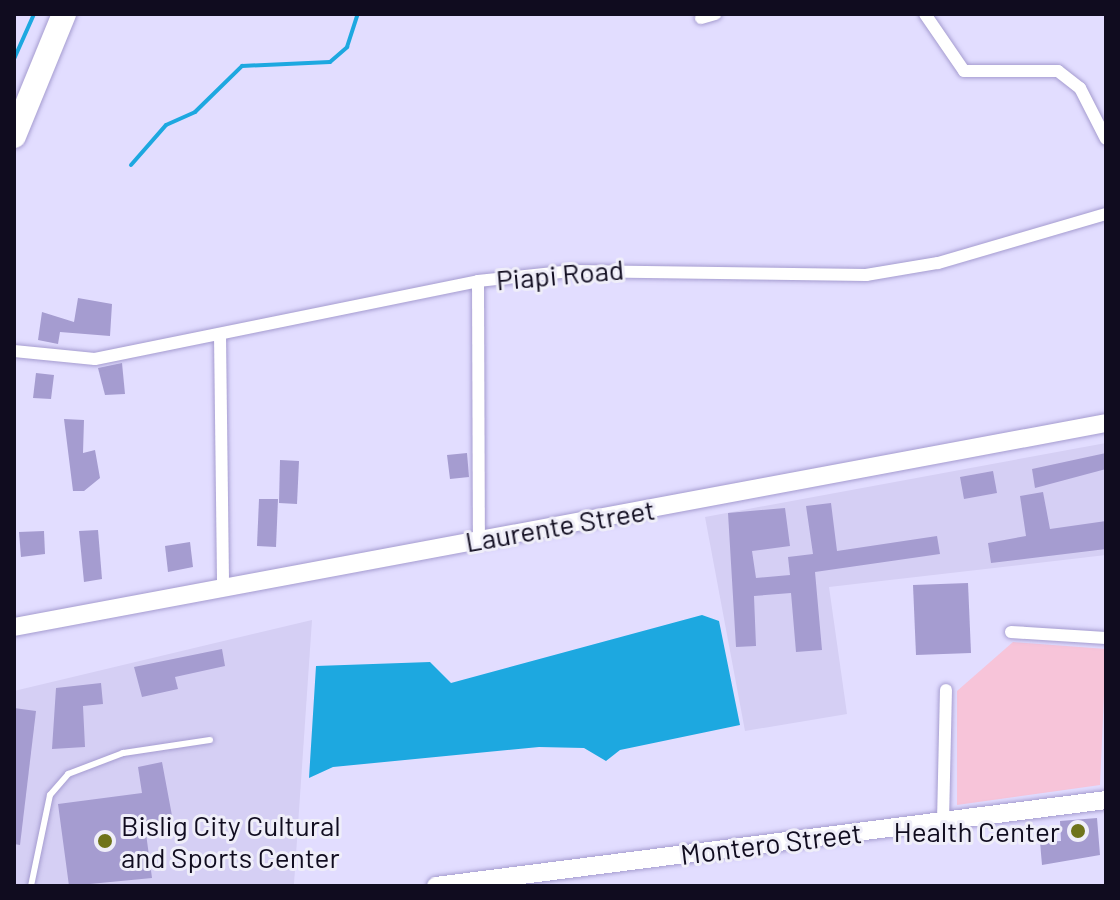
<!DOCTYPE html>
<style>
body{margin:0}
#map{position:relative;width:1120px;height:900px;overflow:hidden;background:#e2ddff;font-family:Barlow,sans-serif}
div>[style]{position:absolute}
.built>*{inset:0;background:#d5cff4}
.green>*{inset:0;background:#f7c4d9}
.water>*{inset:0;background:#1da8e0}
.stream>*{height:4px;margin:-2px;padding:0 2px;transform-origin:2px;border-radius:2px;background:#1da8e0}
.building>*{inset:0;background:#a59cd0}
.roads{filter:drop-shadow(0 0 2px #a59cd0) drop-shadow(0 0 2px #a59cd0)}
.lane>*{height:6px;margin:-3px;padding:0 3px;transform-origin:3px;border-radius:3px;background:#fff}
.street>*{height:12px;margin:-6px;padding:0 6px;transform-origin:6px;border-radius:6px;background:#fff}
.secondary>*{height:18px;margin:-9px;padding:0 9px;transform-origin:9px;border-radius:9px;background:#fff}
.highway>*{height:24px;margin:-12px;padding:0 12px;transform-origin:12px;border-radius:12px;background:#fff}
.dots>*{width:22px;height:22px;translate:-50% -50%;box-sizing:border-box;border:4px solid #efeef9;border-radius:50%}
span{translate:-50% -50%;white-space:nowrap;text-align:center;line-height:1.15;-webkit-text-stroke:6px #efeef9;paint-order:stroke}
.street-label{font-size:28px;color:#100c1f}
.poi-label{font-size:28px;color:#100c1f}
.left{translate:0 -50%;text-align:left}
.right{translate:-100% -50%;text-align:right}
.frame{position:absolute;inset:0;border:16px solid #100c1f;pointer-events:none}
</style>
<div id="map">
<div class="built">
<div style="clip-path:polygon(1106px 443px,1106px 555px,829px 587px,847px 714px,745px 731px,705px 517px)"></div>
<div style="clip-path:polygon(312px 620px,294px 884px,14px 886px,14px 691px)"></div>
</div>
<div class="green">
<div style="clip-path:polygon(1013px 642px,1106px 649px,1100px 785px,957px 805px,957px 691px)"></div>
</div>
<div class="water">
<div style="clip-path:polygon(702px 615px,719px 621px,740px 725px,620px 750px,606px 761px,584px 748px,539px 747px,333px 767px,309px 778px,316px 666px,430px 662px,451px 683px)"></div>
</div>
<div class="stream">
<div style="left:14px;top:59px;width:49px;rotate:-66deg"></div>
<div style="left:131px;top:165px;width:53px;rotate:-48.8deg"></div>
<div style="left:166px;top:125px;width:32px;rotate:-24deg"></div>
<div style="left:195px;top:112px;width:66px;rotate:-44.4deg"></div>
<div style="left:242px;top:66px;width:88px;rotate:-2.6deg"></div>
<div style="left:330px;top:62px;width:23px;rotate:-41deg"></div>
<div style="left:347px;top:47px;width:35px;rotate:-72deg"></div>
</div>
<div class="building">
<div style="clip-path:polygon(78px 298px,112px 304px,110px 336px,60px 332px,58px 344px,38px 340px,42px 312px,74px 322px)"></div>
<div style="clip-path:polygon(122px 363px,125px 394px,105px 395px,98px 368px)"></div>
<div style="clip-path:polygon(36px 373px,54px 375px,51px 399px,33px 398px)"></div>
<div style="clip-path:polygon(64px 419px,84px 420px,83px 453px,95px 450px,100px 478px,84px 491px,73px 491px)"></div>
<div style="clip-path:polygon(467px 453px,469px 477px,450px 479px,447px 455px)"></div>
<div style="clip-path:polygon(1106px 453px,1106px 469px,1035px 488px,1032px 469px)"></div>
<div style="clip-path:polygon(280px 460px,299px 461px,297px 504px,279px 503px)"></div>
<div style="clip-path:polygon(993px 471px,997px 493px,964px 499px,960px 477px)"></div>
<div style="clip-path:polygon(1043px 492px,1050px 529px,1106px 521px,1106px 549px,991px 563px,988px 543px,1026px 536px,1020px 496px)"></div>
<div style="clip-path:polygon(259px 499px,278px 499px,276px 547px,257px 546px)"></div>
<div style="clip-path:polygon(831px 503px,837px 551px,937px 536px,940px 554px,815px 572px,822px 650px,796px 652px,791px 593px,754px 596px,756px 646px,736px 647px,728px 513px,785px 508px,790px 546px,752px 551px,756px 578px,790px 575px,788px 557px,813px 554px,806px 506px)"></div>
<div style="clip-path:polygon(98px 530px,102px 579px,84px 582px,79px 531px)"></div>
<div style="clip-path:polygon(44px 531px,45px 554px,21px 557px,19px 532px)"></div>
<div style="clip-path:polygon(190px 542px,193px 567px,168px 572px,165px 546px)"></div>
<div style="clip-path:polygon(968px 583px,971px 653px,916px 655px,913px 585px)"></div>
<div style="clip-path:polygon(222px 649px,225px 666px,175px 677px,178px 689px,142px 697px,134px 667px)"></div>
<div style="clip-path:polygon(101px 683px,103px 704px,83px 706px,85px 747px,52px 749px,56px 688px)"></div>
<div style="clip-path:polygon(14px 708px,36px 711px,20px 845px,14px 844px)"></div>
<div style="clip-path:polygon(162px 762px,173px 821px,145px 826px,152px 878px,69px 886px,58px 804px,142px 793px,138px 767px)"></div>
<div style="clip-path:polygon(1097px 818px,1100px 855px,1042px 865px,1040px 842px,1061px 841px,1060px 821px)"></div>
</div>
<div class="roads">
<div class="lane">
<div style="left:31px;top:886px;width:93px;rotate:-78.2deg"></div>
<div style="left:50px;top:795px;width:28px;rotate:-49deg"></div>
<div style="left:68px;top:774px;width:59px;rotate:-20.9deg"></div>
<div style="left:123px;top:753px;width:88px;rotate:-8.5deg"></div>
</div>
<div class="street">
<div style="left:925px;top:14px;width:69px;rotate:55.6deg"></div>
<div style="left:964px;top:71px;width:94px"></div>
<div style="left:1058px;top:71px;width:28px;rotate:38deg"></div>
<div style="left:1080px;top:88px;width:57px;rotate:63deg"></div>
<div style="left:701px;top:18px;width:15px;rotate:-16deg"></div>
<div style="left:478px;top:281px;width:258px;rotate:89.8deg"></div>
<div style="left:220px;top:335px;width:253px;rotate:89.3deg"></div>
<div style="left:14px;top:351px;width:81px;rotate:5.6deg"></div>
<div style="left:95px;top:359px;width:391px;rotate:-11.5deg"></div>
<div style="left:478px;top:281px;width:95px;rotate:-6.1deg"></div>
<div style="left:572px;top:271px;width:294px;rotate:0.8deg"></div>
<div style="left:866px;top:275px;width:73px;rotate:-9.5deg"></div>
<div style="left:938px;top:263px;width:175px;rotate:-16.3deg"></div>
<div style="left:1011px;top:632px;width:95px;rotate:3.6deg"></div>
<div style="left:943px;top:821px;width:131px;rotate:-88.7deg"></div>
</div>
<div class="secondary">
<div style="left:14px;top:627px;width:1111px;rotate:-10.58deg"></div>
<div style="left:436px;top:886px;width:675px;rotate:-7.31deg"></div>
</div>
<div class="highway">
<div style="left:14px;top:136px;width:132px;rotate:-67.7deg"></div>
</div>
</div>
<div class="dots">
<div style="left:1078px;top:831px;background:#6f741b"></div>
<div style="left:105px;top:841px;background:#6f741b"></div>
</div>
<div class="street-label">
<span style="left:560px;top:274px;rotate:-5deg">Piapi Road</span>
<span style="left:560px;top:525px;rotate:-10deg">Laurente Street</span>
<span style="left:771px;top:843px;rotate:-7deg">Montero Street</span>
</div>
<div class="poi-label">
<span class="left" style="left:121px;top:841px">Bislig City Cultural<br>and Sports Center</span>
<span class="right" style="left:1060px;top:831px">Health Center</span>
</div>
<div class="frame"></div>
</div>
